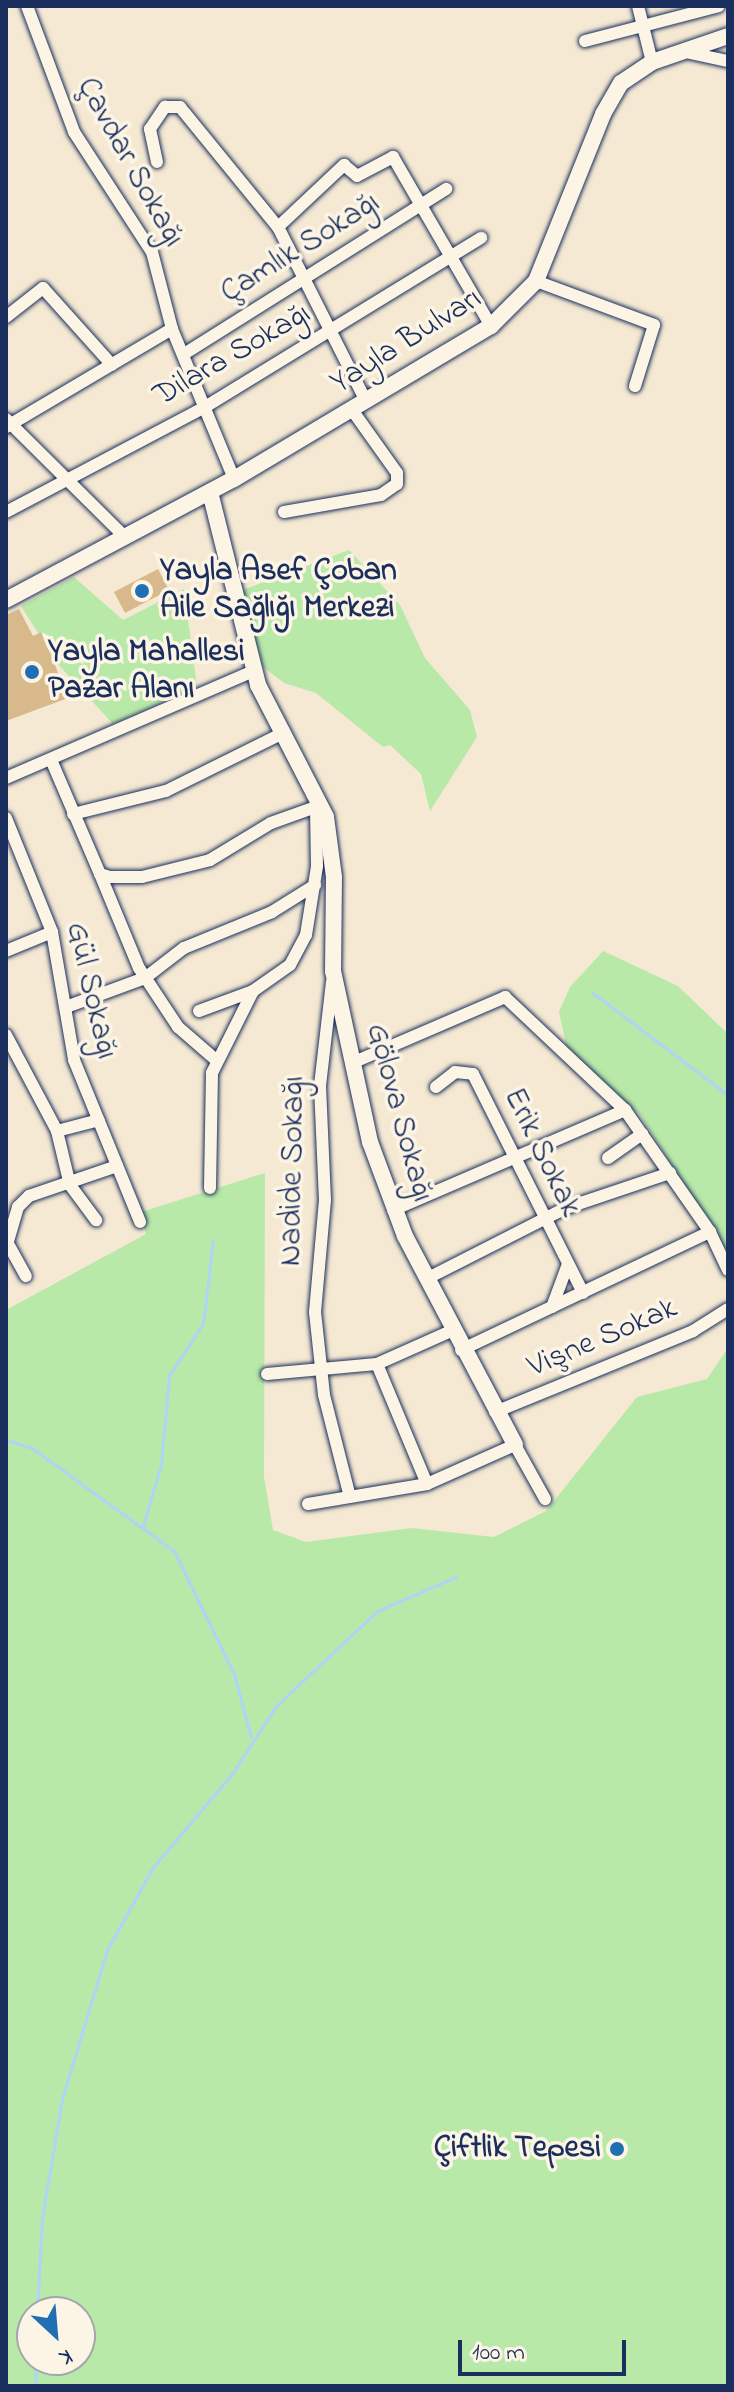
<!DOCTYPE html>
<meta charset="utf-8">
<style>
body{margin:0}
#map{position:relative;width:734px;height:2392px;overflow:hidden;background:#f5e9d3;font-family:"Indie Flower",sans-serif}
div>[style]{position:absolute}
.green>*{inset:0;background:#b8e9a9}
.stream>*{height:3px;margin:-1.5px;padding:0 1.5px;transform-origin:1.5px;border-radius:1.5px;background:#add5f7}
.building>*{inset:0;background:#d7b98b}
.roads{filter:drop-shadow(0 0 2px #1b2f5e) drop-shadow(0 0 2px #1b2f5e)}
.street>*{height:12px;margin:-6px;padding:0 6px;transform-origin:6px;border-radius:6px;background:#fcf5e5}
.secondary>*{height:16px;margin:-8px;padding:0 8px;transform-origin:8px;border-radius:8px;background:#fcf5e5}
.dots>*{width:22px;height:22px;translate:-50% -50%;box-sizing:border-box;border:4px solid #fcf5e5;border-radius:50%}
span{translate:-50% -50%;white-space:nowrap;text-align:center;line-height:1.15;-webkit-text-stroke:7px #fcf5e5;paint-order:stroke}
.street-label{font-size:32px;color:#1b2f5e}
.poi-label{font-size:32px;color:#1b2f5e;font-weight:700}
.left{translate:0 -50%;text-align:left}
.right{translate:-100% -50%;text-align:right}
.frame{position:absolute;inset:0;border:8px solid #1b2f5e;pointer-events:none}
.north{position:absolute;left:16px;top:2296px;width:80px;height:80px;box-sizing:border-box;background:#fcf5e5;border:2px solid #a2a6af;border-radius:50%;rotate:154deg;font-size:22px;font-weight:700;line-height:32px;text-align:center;color:#1b2f5e}
.north::after{content:'';display:block;margin:auto;width:28px;height:36px;background:#1f6fb2;clip-path:polygon(50% 0,100% 100%,50% 72%,0 100%)}
.scale{position:absolute;left:458px;top:2340px;width:168px;height:36px;box-sizing:border-box;border:4px solid #1b2f5e;border-top:0;padding-left:10px;font-size:24px;line-height:28px;white-space:nowrap;color:#1b2f5e;-webkit-text-stroke:6px #fcf5e5;paint-order:stroke}
</style>
<div id="map">
<div class="green">
<div style="clip-path:polygon(349px 550px,400px 605px,425px 658px,470px 710px,477px 737px,430px 811px,421px 774px,390px 745px,383px 747px,316px 693px,284px 683px,258px 663px,240px 591px)"></div>
<div style="clip-path:polygon(74px 577px,123px 620px,184px 589px,197px 687px,113px 724px,56px 662px,21px 606px)"></div>
<div style="clip-path:polygon(603px 951px,678px 986px,728px 1034px,728px 1253px,640px 1115px,567px 1049px,559px 1012px,570px 987px)"></div>
<div style="clip-path:polygon(evenodd,265px 1173px,264px 1477px,273px 1530px,306px 1542px,412px 1528px,494px 1537px,546px 1511px,637px 1397px,707px 1379px,728px 1348px,728px 2386px,6px 2386px,6px 1310px,146px 1234px,138px 1213px,265px 1173px,32px 2312px,80px 2312px,80px 2360px,32px 2360px,32px 2312px)"></div>
</div>
<div class="stream">
<div style="left:593px;top:993px;width:169px;rotate:37.1deg"></div>
<div style="left:6px;top:1440px;width:27px;rotate:17deg"></div>
<div style="left:32px;top:1448px;width:175px;rotate:36deg"></div>
<div style="left:174px;top:1551px;width:137px;rotate:64deg"></div>
<div style="left:234px;top:1674px;width:65px;rotate:74.9deg"></div>
<div style="left:143px;top:1526px;width:65px;rotate:-73.8deg"></div>
<div style="left:161px;top:1464px;width:88px;rotate:-84.8deg"></div>
<div style="left:169px;top:1376px;width:63px;rotate:-57.3deg"></div>
<div style="left:203px;top:1323px;width:84px;rotate:-83.1deg"></div>
<div style="left:37px;top:2312px;width:94px;rotate:-87deg"></div>
<div style="left:42px;top:2218px;width:121px;rotate:-80.5deg"></div>
<div style="left:62px;top:2099px;width:156px;rotate:-73.2deg"></div>
<div style="left:107px;top:1950px;width:95px;rotate:-61deg"></div>
<div style="left:153px;top:1867px;width:122px;rotate:-49.7deg"></div>
<div style="left:232px;top:1774px;width:81px;rotate:-57.1deg"></div>
<div style="left:276px;top:1706px;width:139px;rotate:-43.2deg"></div>
<div style="left:377px;top:1611px;width:86px;rotate:-23.3deg"></div>
<div style="left:35px;top:2360px;width:26px;rotate:88deg"></div>
</div>
<div class="building">
<div style="clip-path:polygon(158px 569px,169px 590px,125px 613px,114px 592px)"></div>
<div style="clip-path:polygon(19px 609px,33px 636px,42px 632px,68px 698px,6px 721px,6px 615px)"></div>
</div>
<div class="roads">
<div class="street">
<div style="left:27px;top:6px;width:134px;rotate:69.5deg"></div>
<div style="left:74px;top:132px;width:143px;rotate:57deg"></div>
<div style="left:152px;top:252px;width:80px;rotate:75.4deg"></div>
<div style="left:172px;top:329px;width:162px;rotate:67.5deg"></div>
<div style="left:638px;top:6px;width:58px;rotate:76deg"></div>
<div style="left:585px;top:41px;width:138px;rotate:-14.6deg"></div>
<div style="left:690px;top:53px;width:39px;rotate:12deg"></div>
<div style="left:157px;top:162px;width:34px;rotate:-102deg"></div>
<div style="left:150px;top:129px;width:27px;rotate:-56deg"></div>
<div style="left:165px;top:107px;width:15px"></div>
<div style="left:180px;top:107px;width:155px;rotate:50.8deg"></div>
<div style="left:278px;top:227px;width:195px;rotate:63.2deg"></div>
<div style="left:278px;top:227px;width:91px;rotate:-43.2deg"></div>
<div style="left:344px;top:165px;width:17px;rotate:40deg"></div>
<div style="left:357px;top:176px;width:41px;rotate:-27.8deg"></div>
<div style="left:393px;top:157px;width:195px;rotate:59.9deg"></div>
<div style="left:536px;top:281px;width:126px;rotate:20.4deg"></div>
<div style="left:654px;top:325px;width:64px;rotate:107.3deg"></div>
<div style="left:6px;top:317px;width:47px;rotate:-38.1deg"></div>
<div style="left:43px;top:288px;width:103px;rotate:48.1deg"></div>
<div style="left:184px;top:354px;width:310px;rotate:-32.2deg"></div>
<div style="left:6px;top:419px;width:169px;rotate:44.8deg"></div>
<div style="left:6px;top:427px;width:193px;rotate:-30.6deg"></div>
<div style="left:6px;top:512px;width:225px;rotate:-27.8deg"></div>
<div style="left:205px;top:407px;width:324px;rotate:-31.5deg"></div>
<div style="left:284px;top:512px;width:98px;rotate:-9.9deg"></div>
<div style="left:381px;top:495px;width:19px;rotate:-35deg"></div>
<div style="left:397px;top:484px;width:11px;rotate:-90deg"></div>
<div style="left:397px;top:473px;width:77px;rotate:-125.5deg"></div>
<div style="left:52px;top:762px;width:122px;rotate:66.8deg"></div>
<div style="left:100px;top:874px;width:10px;rotate:17deg"></div>
<div style="left:110px;top:877px;width:32px"></div>
<div style="left:142px;top:877px;width:70px;rotate:-14deg"></div>
<div style="left:210px;top:860px;width:71px;rotate:-31.2deg"></div>
<div style="left:271px;top:823px;width:53px;rotate:-19.8deg"></div>
<div style="left:6px;top:778px;width:269px;rotate:-23.4deg"></div>
<div style="left:73px;top:814px;width:96px;rotate:-13.9deg"></div>
<div style="left:166px;top:791px;width:131px;rotate:-26.4deg"></div>
<div style="left:6px;top:818px;width:123px;rotate:68deg"></div>
<div style="left:52px;top:932px;width:130px;rotate:80.2deg"></div>
<div style="left:74px;top:1060px;width:175px;rotate:67.8deg"></div>
<div style="left:100px;top:874px;width:102px;rotate:67.5deg"></div>
<div style="left:139px;top:968px;width:71px;rotate:56.5deg"></div>
<div style="left:178px;top:1027px;width:50px;rotate:41deg"></div>
<div style="left:6px;top:951px;width:50px;rotate:-22.4deg"></div>
<div style="left:332px;top:982px;width:105px;rotate:96.6deg"></div>
<div style="left:320px;top:1086px;width:114px;rotate:87.5deg"></div>
<div style="left:325px;top:1200px;width:112px;rotate:95.1deg"></div>
<div style="left:315px;top:1312px;width:83px;rotate:83.8deg"></div>
<div style="left:324px;top:1395px;width:105px;rotate:75.7deg"></div>
<div style="left:253px;top:991px;width:45px;rotate:-35.1deg"></div>
<div style="left:290px;top:965px;width:34px;rotate:-62deg"></div>
<div style="left:306px;top:935px;width:70px;rotate:-80.9deg"></div>
<div style="left:317px;top:866px;width:59px;rotate:-91deg"></div>
<div style="left:66px;top:1007px;width:84px;rotate:-20.2deg"></div>
<div style="left:145px;top:978px;width:49px;rotate:-37.6deg"></div>
<div style="left:184px;top:948px;width:95px;rotate:-22.2deg"></div>
<div style="left:272px;top:912px;width:51px;rotate:-32.1deg"></div>
<div style="left:199px;top:1011px;width:58px;rotate:-20.3deg"></div>
<div style="left:253px;top:991px;width:92px;rotate:116.6deg"></div>
<div style="left:212px;top:1073px;width:115px;rotate:91deg"></div>
<div style="left:6px;top:1035px;width:109px;rotate:62deg"></div>
<div style="left:57px;top:1131px;width:56px;rotate:76.5deg"></div>
<div style="left:70px;top:1185px;width:44px;rotate:53.4deg"></div>
<div style="left:352px;top:1063px;width:167px;rotate:-23.3deg"></div>
<div style="left:505px;top:997px;width:165px;rotate:43.3deg"></div>
<div style="left:625px;top:1110px;width:149px;rotate:55.1deg"></div>
<div style="left:710px;top:1232px;width:42px;rotate:64.7deg"></div>
<div style="left:436px;top:1087px;width:24px;rotate:-38deg"></div>
<div style="left:455px;top:1072px;width:18px;rotate:6deg"></div>
<div style="left:473px;top:1074px;width:245px;rotate:63.3deg"></div>
<div style="left:57px;top:1131px;width:43px;rotate:-14.7deg"></div>
<div style="left:608px;top:1158px;width:42px;rotate:-35.2deg"></div>
<div style="left:393px;top:1210px;width:253px;rotate:-23.3deg"></div>
<div style="left:7px;top:1242px;width:39px;rotate:61deg"></div>
<div style="left:6px;top:1248px;width:43px;rotate:-73.7deg"></div>
<div style="left:18px;top:1207px;width:16px;rotate:-45deg"></div>
<div style="left:29px;top:1196px;width:93px;rotate:-18.8deg"></div>
<div style="left:426px;top:1279px;width:157px;rotate:-26.9deg"></div>
<div style="left:566px;top:1208px;width:110px;rotate:-18.6deg"></div>
<div style="left:552px;top:1307px;width:46px;rotate:-69.6deg"></div>
<div style="left:461px;top:1350px;width:276px;rotate:-25.4deg"></div>
<div style="left:377px;top:1364px;width:130px;rotate:67.4deg"></div>
<div style="left:267px;top:1374px;width:110px;rotate:-5.2deg"></div>
<div style="left:377px;top:1364px;width:81px;rotate:-24deg"></div>
<div style="left:495px;top:1412px;width:214px;rotate:-22.2deg"></div>
<div style="left:693px;top:1331px;width:41px;rotate:-32.2deg"></div>
<div style="left:308px;top:1504px;width:121px;rotate:-9.5deg"></div>
<div style="left:427px;top:1484px;width:96px;rotate:-23.9deg"></div>
<div style="left:515px;top:1445px;width:62px;rotate:60.9deg"></div>
</div>
<div class="secondary">
<div style="left:210px;top:492px;width:199px;rotate:76deg"></div>
<div style="left:258px;top:685px;width:148px;rotate:62.7deg"></div>
<div style="left:326px;top:817px;width:61px;rotate:82.4deg"></div>
<div style="left:334px;top:877px;width:94px;rotate:90.6deg"></div>
<div style="left:333px;top:971px;width:175px;rotate:77.8deg"></div>
<div style="left:370px;top:1142px;width:100px;rotate:69.6deg"></div>
<div style="left:405px;top:1236px;width:236px;rotate:62.2deg"></div>
<div style="left:6px;top:600px;width:258px;rotate:-28deg"></div>
<div style="left:234px;top:479px;width:299px;rotate:-30.8deg"></div>
<div style="left:491px;top:326px;width:64px;rotate:-45deg"></div>
<div style="left:536px;top:281px;width:180px;rotate:-68.1deg"></div>
<div style="left:603px;top:114px;width:36px;rotate:-60deg"></div>
<div style="left:621px;top:83px;width:37px;rotate:-34deg"></div>
<div style="left:652px;top:62px;width:80px;rotate:-18.9deg"></div>
</div>
</div>
<div class="dots">
<div style="left:142px;top:591px;background:#1f6fb2"></div>
<div style="left:32px;top:672px;background:#1f6fb2"></div>
<div style="left:617px;top:2149px;background:#1f6fb2"></div>
</div>
<div class="street-label">
<span style="left:129px;top:163px;rotate:61deg">Çavdar Sokağı</span>
<span style="left:301px;top:249px;rotate:-32deg">Çamlık Sokağı</span>
<span style="left:407px;top:342px;rotate:-32deg">Yayla Bulvarı</span>
<span style="left:233px;top:356px;rotate:-30deg">Dilara Sokağı</span>
<span style="left:90px;top:991px;rotate:77deg">Gül Sokağı</span>
<span style="left:398px;top:1113px;rotate:75deg">Gölova Sokağı</span>
<span style="left:541px;top:1153px;rotate:64deg">Erik Sokak</span>
<span style="left:294px;top:1171px;rotate:-89deg">Nadide Sokağı</span>
<span style="left:603px;top:1339px;rotate:-23deg">Vişne Sokak</span>
</div>
<div class="poi-label">
<span class="left" style="left:160px;top:591px">Yayla Asef Çoban<br>Aile Sağlığı Merkezi</span>
<span class="left" style="left:48px;top:672px">Yayla Mahallesi<br>Pazar Alanı</span>
<span class="right" style="left:601px;top:2149px">Çiftlik Tepesi</span>
</div>
<div class="frame"></div>
<div class="north">K</div>
<div class="scale">100 m</div>
</div>
